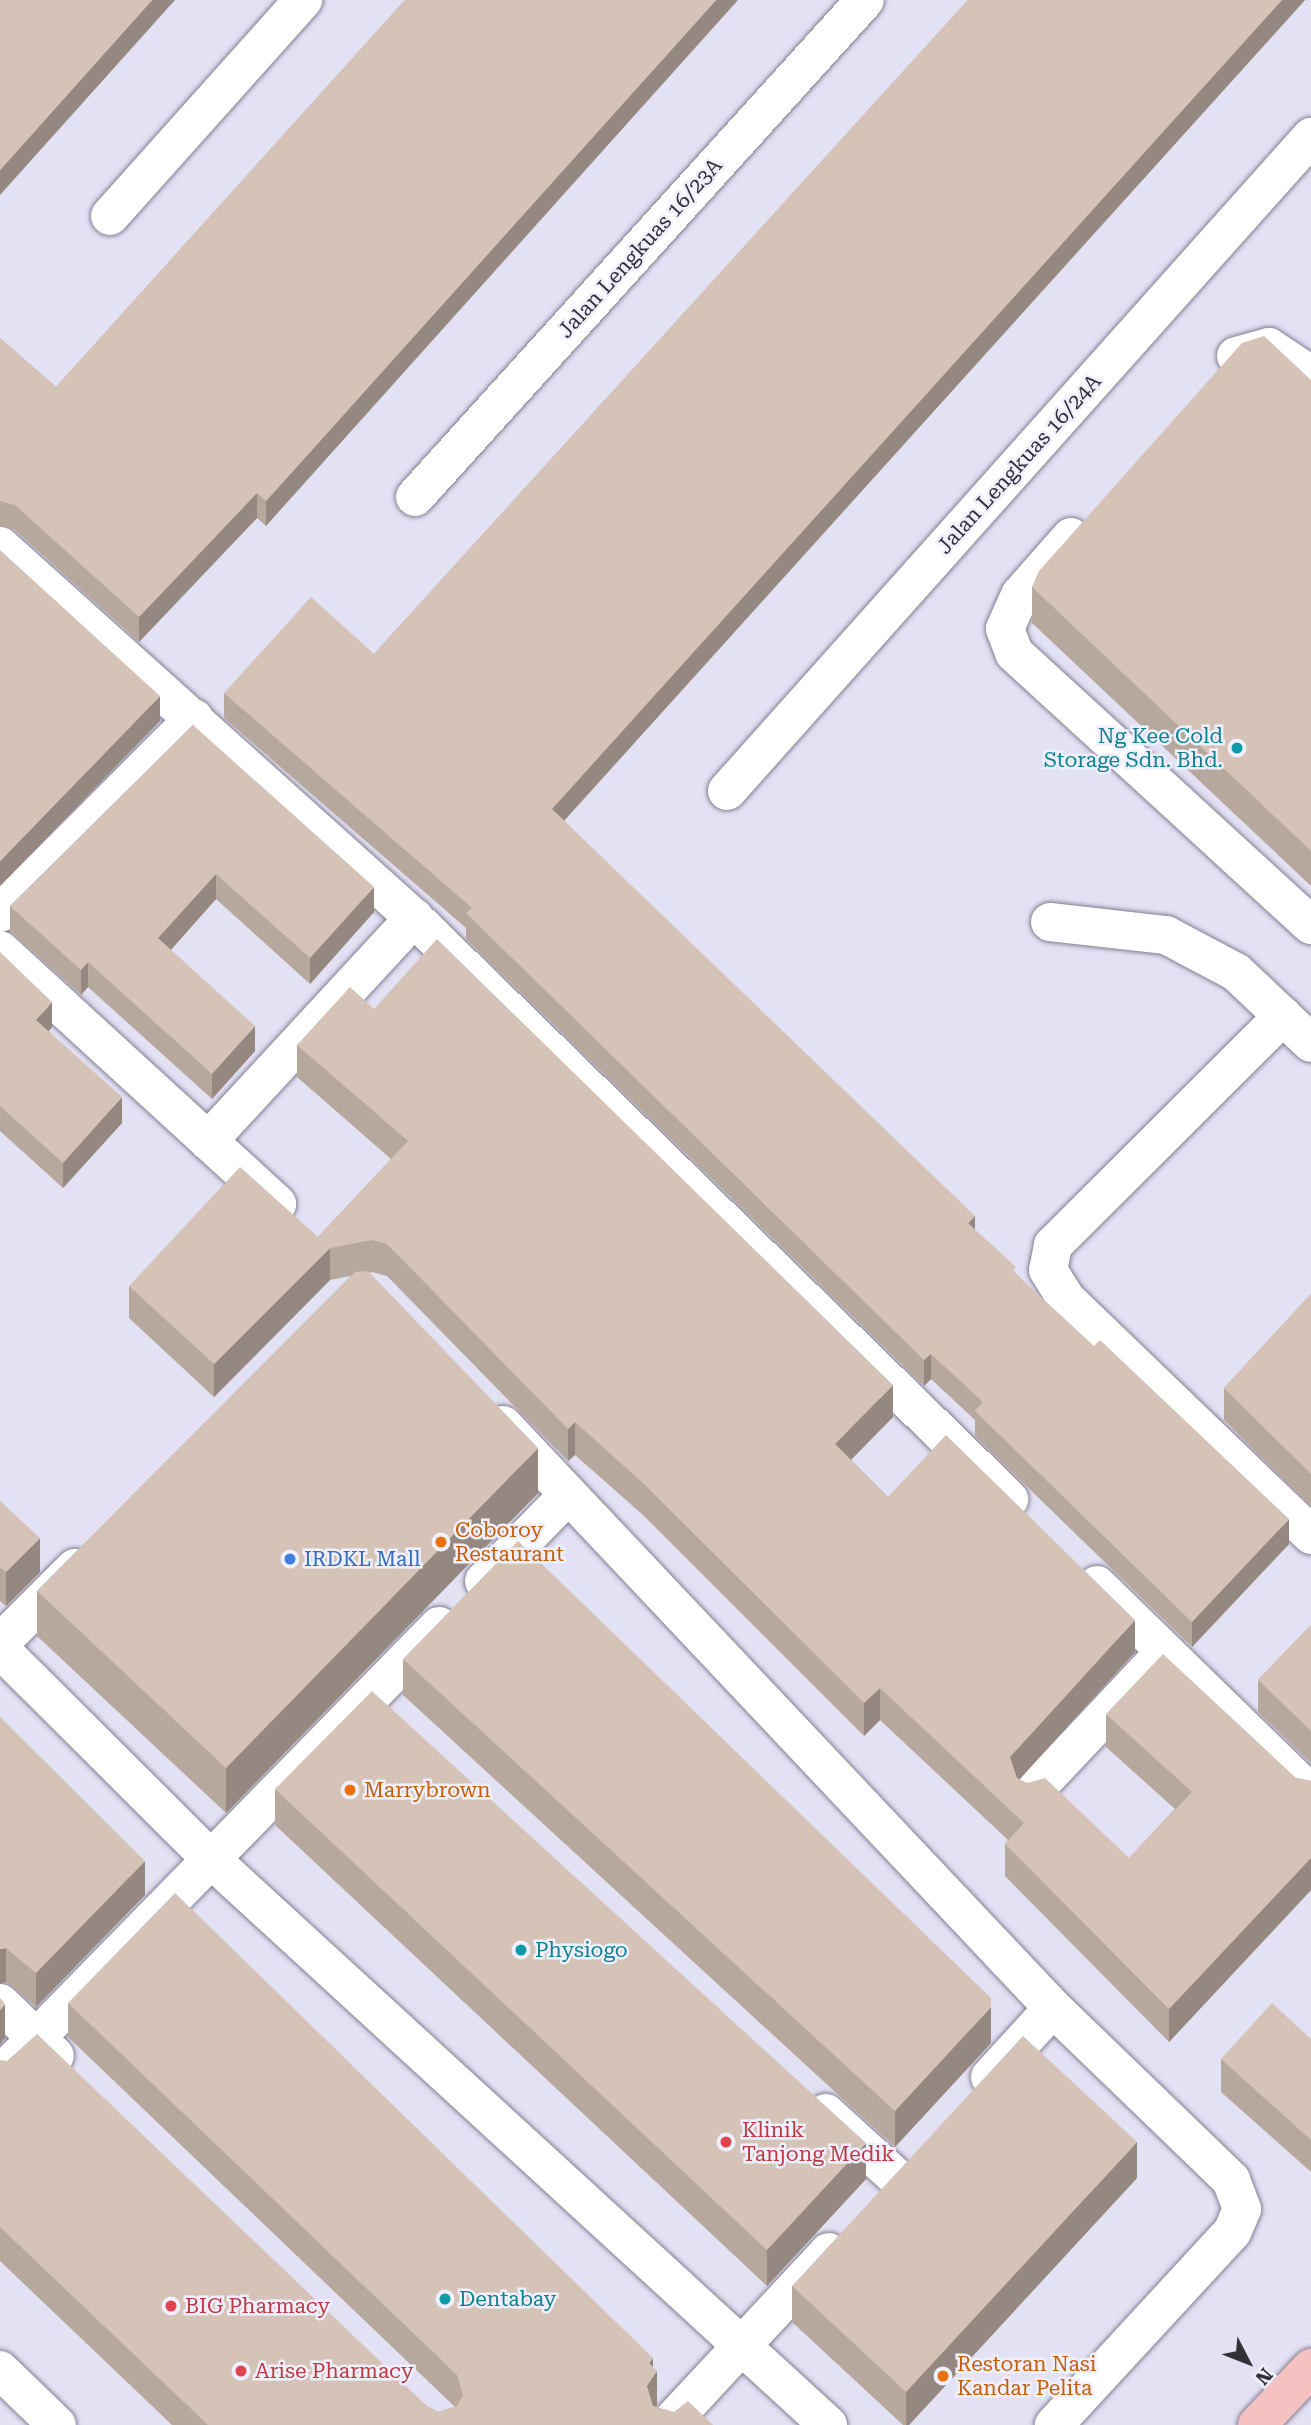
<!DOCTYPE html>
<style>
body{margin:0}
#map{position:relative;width:1311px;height:2425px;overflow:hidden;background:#e3e1f4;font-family:"Roboto Serif",serif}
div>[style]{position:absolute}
.roads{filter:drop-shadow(0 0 2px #817f91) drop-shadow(0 0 2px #817f91)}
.minor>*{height:38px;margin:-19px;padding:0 19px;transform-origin:19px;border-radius:19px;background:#fff}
.major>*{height:38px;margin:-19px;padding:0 19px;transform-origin:19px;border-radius:19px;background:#f6c2c1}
.wall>*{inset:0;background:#b7a89d}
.shaded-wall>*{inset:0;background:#958880}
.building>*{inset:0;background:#d5c3b7}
.dots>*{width:19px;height:19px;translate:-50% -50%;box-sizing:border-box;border:4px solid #f0effe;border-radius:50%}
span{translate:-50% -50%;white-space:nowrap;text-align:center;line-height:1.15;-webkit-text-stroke:5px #f0effe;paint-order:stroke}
.street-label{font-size:21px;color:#323138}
.culture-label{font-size:21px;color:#0d838f}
.right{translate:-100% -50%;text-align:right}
.left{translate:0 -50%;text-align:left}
.food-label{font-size:21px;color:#c56008}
.shop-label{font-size:21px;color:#366cbe}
.health-label{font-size:21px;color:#be3a42}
.north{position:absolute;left:1213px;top:2327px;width:70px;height:70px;-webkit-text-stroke:5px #f0effe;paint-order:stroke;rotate:132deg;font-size:19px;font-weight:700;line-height:28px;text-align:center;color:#323138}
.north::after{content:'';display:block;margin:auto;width:24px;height:32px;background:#323138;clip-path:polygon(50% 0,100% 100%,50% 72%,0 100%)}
</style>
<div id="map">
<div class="roads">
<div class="minor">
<div style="left:110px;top:216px;width:290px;rotate:-48.2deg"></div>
<div style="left:1236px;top:356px;width:34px;rotate:-15deg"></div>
<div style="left:1269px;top:347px;width:50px;rotate:33.7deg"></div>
<div style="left:415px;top:497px;width:670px;rotate:-47.84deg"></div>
<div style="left:1071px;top:537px;width:77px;rotate:131.3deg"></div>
<div style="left:1020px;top:595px;width:37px;rotate:114deg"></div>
<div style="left:1005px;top:629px;width:26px;rotate:69deg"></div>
<div style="left:1014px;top:653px;width:403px;rotate:42.5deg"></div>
<div style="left:0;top:546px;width:557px;rotate:41.94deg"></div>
<div style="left:414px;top:918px;width:832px;rotate:44.32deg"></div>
<div style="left:727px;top:791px;width:877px;rotate:-48.24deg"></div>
<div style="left:0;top:913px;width:275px;rotate:-45.1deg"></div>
<div style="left:1050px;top:922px;width:117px;rotate:6.4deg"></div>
<div style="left:1166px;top:935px;width:79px;rotate:27.9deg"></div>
<div style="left:1236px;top:972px;width:103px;rotate:43.4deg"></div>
<div style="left:0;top:950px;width:376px;rotate:42.5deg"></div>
<div style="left:1283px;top:1016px;width:325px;rotate:135.1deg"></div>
<div style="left:1053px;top:1245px;width:25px;rotate:101deg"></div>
<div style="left:1048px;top:1270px;width:36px;rotate:58deg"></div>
<div style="left:1067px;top:1300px;width:339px;rotate:43.9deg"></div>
<div style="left:208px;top:1141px;width:304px;rotate:-47.3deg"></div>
<div style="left:503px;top:1425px;width:801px;rotate:46.67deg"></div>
<div style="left:1053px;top:2008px;width:248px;rotate:44deg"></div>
<div style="left:1231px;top:2180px;width:31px;rotate:69deg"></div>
<div style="left:1242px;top:2209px;width:25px;rotate:113deg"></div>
<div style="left:1232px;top:2232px;width:263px;rotate:132.7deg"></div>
<div style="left:484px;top:1581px;width:120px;rotate:-45.7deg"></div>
<div style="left:1097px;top:1585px;width:299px;rotate:44.3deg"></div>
<div style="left:0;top:1643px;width:106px;rotate:-45deg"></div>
<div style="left:0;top:1649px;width:299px;rotate:44.9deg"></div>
<div style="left:212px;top:1860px;width:836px;rotate:42.53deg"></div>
<div style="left:1031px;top:1794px;width:195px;rotate:-46.7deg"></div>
<div style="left:0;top:2003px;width:76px;rotate:43.9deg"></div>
<div style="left:0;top:2075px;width:628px;rotate:-45.65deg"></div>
<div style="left:990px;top:2077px;width:93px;rotate:-47.6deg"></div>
<div style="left:826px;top:2113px;width:96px;rotate:42.5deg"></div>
<div style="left:0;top:2370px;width:79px;rotate:44deg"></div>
<div style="left:668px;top:2425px;width:236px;rotate:-47.1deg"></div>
</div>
<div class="major">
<div style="left:1257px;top:2425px;width:79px;rotate:-46.5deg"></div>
</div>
</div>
<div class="wall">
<div style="clip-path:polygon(405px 0,266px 526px,257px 518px,139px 642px,15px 530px,0 526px,0 338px,56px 387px)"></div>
<div style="clip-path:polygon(968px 0,1305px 0,564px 821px,975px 1230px,1016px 1274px,1289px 1544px,1192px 1647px,975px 1436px,975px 1420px,931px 1379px,924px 1386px,466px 939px,466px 928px,224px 718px,224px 693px,374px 654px)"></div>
<div style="clip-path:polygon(1311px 380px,1311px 886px,1032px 623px,1032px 587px)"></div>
<div style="clip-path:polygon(193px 725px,374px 912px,310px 984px,216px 899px,171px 950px,255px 1051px,212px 1099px,88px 987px,81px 995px,10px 931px,10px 906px)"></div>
<div style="clip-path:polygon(0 952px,52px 1027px,49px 1031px,122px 1123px,63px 1188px,0 1131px)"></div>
<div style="clip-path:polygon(374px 1009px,893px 1417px,851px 1460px,888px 1497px,1135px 1652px,1019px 1779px,1129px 1858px,1175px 1809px,1106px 1747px,1106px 1714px,1296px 1778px,1311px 1781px,1311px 1890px,1169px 2042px,1005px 1876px,1005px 1844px,1008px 1840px,880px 1720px,864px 1736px,643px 1515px,575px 1455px,568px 1461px,387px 1276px,372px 1272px,369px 1273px,538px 1493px,226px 1813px,37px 1636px,37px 1591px,351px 1276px,330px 1280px,214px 1397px,129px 1318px,129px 1286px,318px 1237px,391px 1159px,297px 1077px,297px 1045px)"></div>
<div style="clip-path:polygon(1311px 1294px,1311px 1507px,1224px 1420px,1224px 1388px)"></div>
<div style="clip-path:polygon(0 1501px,40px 1572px,6px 1606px,0 1601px)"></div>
<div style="clip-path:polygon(1311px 1625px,1311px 1763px,1258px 1712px,1258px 1680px)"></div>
<div style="clip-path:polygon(403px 1659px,991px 2043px,895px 2147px,403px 1695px)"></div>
<div style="clip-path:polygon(0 1717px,145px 1895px,36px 2007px,6px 1982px)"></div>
<div style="clip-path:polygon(275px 1789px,866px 2179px,767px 2286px,275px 1825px)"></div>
<div style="clip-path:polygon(68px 2003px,653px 2367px,657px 2405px,656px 2407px,713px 2425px,172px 2425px,0 2261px,0 2060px,427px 2406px,438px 2412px,455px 2407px,68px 2037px)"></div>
<div style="clip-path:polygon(1311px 2039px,1311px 2172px,1221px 2092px,1221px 2059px)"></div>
<div style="clip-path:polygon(1137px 2178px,909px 2425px,903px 2425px,792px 2322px,792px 2286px)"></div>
</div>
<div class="shaded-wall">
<div style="clip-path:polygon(152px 0,175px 0,0 195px,0 170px)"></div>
<div style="clip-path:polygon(716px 0,738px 0,266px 526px,266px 501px)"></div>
<div style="clip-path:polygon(1282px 0,1305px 0,552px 834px,552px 809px)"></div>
<div style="clip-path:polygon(257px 493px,257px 518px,139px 642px,139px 617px)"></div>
<div style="clip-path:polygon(160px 696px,160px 721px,0 886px,0 861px)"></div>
<div style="clip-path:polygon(216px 874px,216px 899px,158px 964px,158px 938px)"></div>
<div style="clip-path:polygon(374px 887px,374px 912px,310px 984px,310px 958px)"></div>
<div style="clip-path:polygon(88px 962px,88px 987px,81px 995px,81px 970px)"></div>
<div style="clip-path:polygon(52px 1002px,52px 1027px,36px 1045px,36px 1020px)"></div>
<div style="clip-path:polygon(255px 1026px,255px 1051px,212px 1099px,212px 1074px)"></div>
<div style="clip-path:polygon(122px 1097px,122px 1123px,63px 1188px,63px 1163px)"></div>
<div style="clip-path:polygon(975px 1216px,975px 1241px,968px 1223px)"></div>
<div style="clip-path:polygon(330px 1248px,330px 1280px,214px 1397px,214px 1364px)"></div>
<div style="clip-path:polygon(931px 1354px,931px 1379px,924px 1386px,924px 1360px)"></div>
<div style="clip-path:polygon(893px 1385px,893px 1417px,835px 1476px,835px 1444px)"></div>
<div style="clip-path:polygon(575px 1422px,575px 1455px,568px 1461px,568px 1429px)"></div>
<div style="clip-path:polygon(538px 1448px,538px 1493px,226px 1813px,226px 1768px)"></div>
<div style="clip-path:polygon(1289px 1519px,1289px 1544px,1192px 1647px,1192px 1622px)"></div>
<div style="clip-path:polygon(40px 1538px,40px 1572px,6px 1606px,6px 1572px)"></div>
<div style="clip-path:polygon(1135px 1620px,1135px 1652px,1010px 1790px,1010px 1757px)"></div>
<div style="clip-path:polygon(880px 1688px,880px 1720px,864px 1736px,864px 1703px)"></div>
<div style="clip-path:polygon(1311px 1858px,1311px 1890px,1169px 2042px,1169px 2009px)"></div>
<div style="clip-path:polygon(145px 1861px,145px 1895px,36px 2007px,36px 1973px)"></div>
<div style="clip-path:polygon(6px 1948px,6px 1982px,0 1984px,0 1949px)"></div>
<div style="clip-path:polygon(5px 2004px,5px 2038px,0 2045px,0 2010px)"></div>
<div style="clip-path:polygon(991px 2007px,991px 2043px,895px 2147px,895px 2111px)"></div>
<div style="clip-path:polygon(1137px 2142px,1137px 2178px,909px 2425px,906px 2425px,906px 2392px)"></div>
<div style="clip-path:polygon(866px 2143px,866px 2179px,767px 2286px,767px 2250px)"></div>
<div style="clip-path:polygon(653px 2358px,653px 2376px,657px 2371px,657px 2405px,647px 2421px,647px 2386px,649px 2363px)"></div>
</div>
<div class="building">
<div style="clip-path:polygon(0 0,152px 0,0 170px)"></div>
<div style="clip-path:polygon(405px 0,716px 0,266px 501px,257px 493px,139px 617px,15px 505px,0 501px,0 338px,56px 387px)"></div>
<div style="clip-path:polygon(968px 0,1282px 0,552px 809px,975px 1216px,968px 1223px,1016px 1267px,1013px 1271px,1094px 1346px,1100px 1340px,1289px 1519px,1192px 1622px,975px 1411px,983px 1402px,931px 1354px,924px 1360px,466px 913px,472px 908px,224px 693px,311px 597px,374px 654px)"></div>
<div style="clip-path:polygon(1264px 336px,1311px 380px,1311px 851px,1032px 587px,1039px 571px,1242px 343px)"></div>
<div style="clip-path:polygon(0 550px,160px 696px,0 861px)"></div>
<div style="clip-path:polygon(193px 725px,374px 887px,310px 958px,216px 874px,158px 938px,255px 1026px,212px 1074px,88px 962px,81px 970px,10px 906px)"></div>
<div style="clip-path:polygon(437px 939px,893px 1385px,835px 1444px,888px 1497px,946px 1435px,1135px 1620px,1010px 1757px,1017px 1778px,1027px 1783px,1045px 1778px,1129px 1858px,1192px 1792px,1106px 1714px,1163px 1654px,1296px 1778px,1311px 1781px,1311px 1858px,1169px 2009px,1005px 1844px,1024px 1823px,880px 1688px,864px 1703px,643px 1483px,575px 1422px,568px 1429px,387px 1244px,372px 1240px,330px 1248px,214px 1364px,129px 1286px,240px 1167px,318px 1237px,408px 1141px,297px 1045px,350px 987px,374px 1009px)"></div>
<div style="clip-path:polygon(0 952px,52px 1002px,36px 1020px,122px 1097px,63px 1163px,0 1106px)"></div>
<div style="clip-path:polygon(368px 1271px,538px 1448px,226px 1768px,37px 1591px,355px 1272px)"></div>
<div style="clip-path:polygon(1311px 1294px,1311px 1474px,1224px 1388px)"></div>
<div style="clip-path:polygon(0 1501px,40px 1538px,6px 1572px,0 1567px)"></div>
<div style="clip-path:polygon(518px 1541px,991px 1998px,991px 2007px,895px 2111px,403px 1659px)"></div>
<div style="clip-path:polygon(1311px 1625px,1311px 1731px,1258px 1680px)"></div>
<div style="clip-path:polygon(372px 1691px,866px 2143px,767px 2250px,275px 1789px)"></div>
<div style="clip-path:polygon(0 1717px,145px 1861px,36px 1973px,6px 1948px,0 1949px)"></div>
<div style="clip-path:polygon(175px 1893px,653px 2358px,649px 2363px,657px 2371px,647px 2386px,653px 2406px,674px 2412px,688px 2401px,713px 2425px,208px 2425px,0 2227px,0 2060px,7px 2061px,37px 2034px,427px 2406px,438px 2412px,457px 2406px,463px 2395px,457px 2375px,68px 2003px)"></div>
<div style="clip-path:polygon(0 1998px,5px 2004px,0 2010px)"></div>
<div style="clip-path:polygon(1272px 2003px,1311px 2039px,1311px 2140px,1221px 2059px)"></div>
<div style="clip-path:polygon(1023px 2036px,1137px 2142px,906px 2392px,792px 2286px)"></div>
</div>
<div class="dots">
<div style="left:1237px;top:748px;background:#0f9aa8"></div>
<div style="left:441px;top:1542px;background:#e8710a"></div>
<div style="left:290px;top:1559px;background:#3f7fe0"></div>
<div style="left:350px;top:1790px;background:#e8710a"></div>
<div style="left:521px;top:1950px;background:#0f9aa8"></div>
<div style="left:726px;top:2142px;background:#e0444e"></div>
<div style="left:445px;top:2299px;background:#0f9aa8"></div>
<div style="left:171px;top:2306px;background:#e0444e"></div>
<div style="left:241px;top:2371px;background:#e0444e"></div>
<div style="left:943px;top:2376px;background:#e8710a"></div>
</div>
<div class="street-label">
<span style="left:640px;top:248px;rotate:-48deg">Jalan Lengkuas 16/23A</span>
<span style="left:1019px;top:464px;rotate:-48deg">Jalan Lengkuas 16/24A</span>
</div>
<div class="culture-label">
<span class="right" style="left:1223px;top:748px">Ng Kee Cold<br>Storage Sdn. Bhd.</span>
<span class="left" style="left:535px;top:1950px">Physiogo</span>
<span class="left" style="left:459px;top:2299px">Dentabay</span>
</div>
<div class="food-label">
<span class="left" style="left:455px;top:1542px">Coboroy<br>Restaurant</span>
<span class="left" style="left:364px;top:1790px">Marrybrown</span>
<span class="left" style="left:957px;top:2376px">Restoran Nasi<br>Kandar Pelita</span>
</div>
<div class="shop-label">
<span class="left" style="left:304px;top:1559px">IRDKL Mall</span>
</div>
<div class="health-label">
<span class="left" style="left:742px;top:2142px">Klinik<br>Tanjong Medik</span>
<span class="left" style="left:185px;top:2306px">BIG Pharmacy</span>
<span class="left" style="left:255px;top:2371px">Arise Pharmacy</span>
</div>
<div class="north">N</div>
</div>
